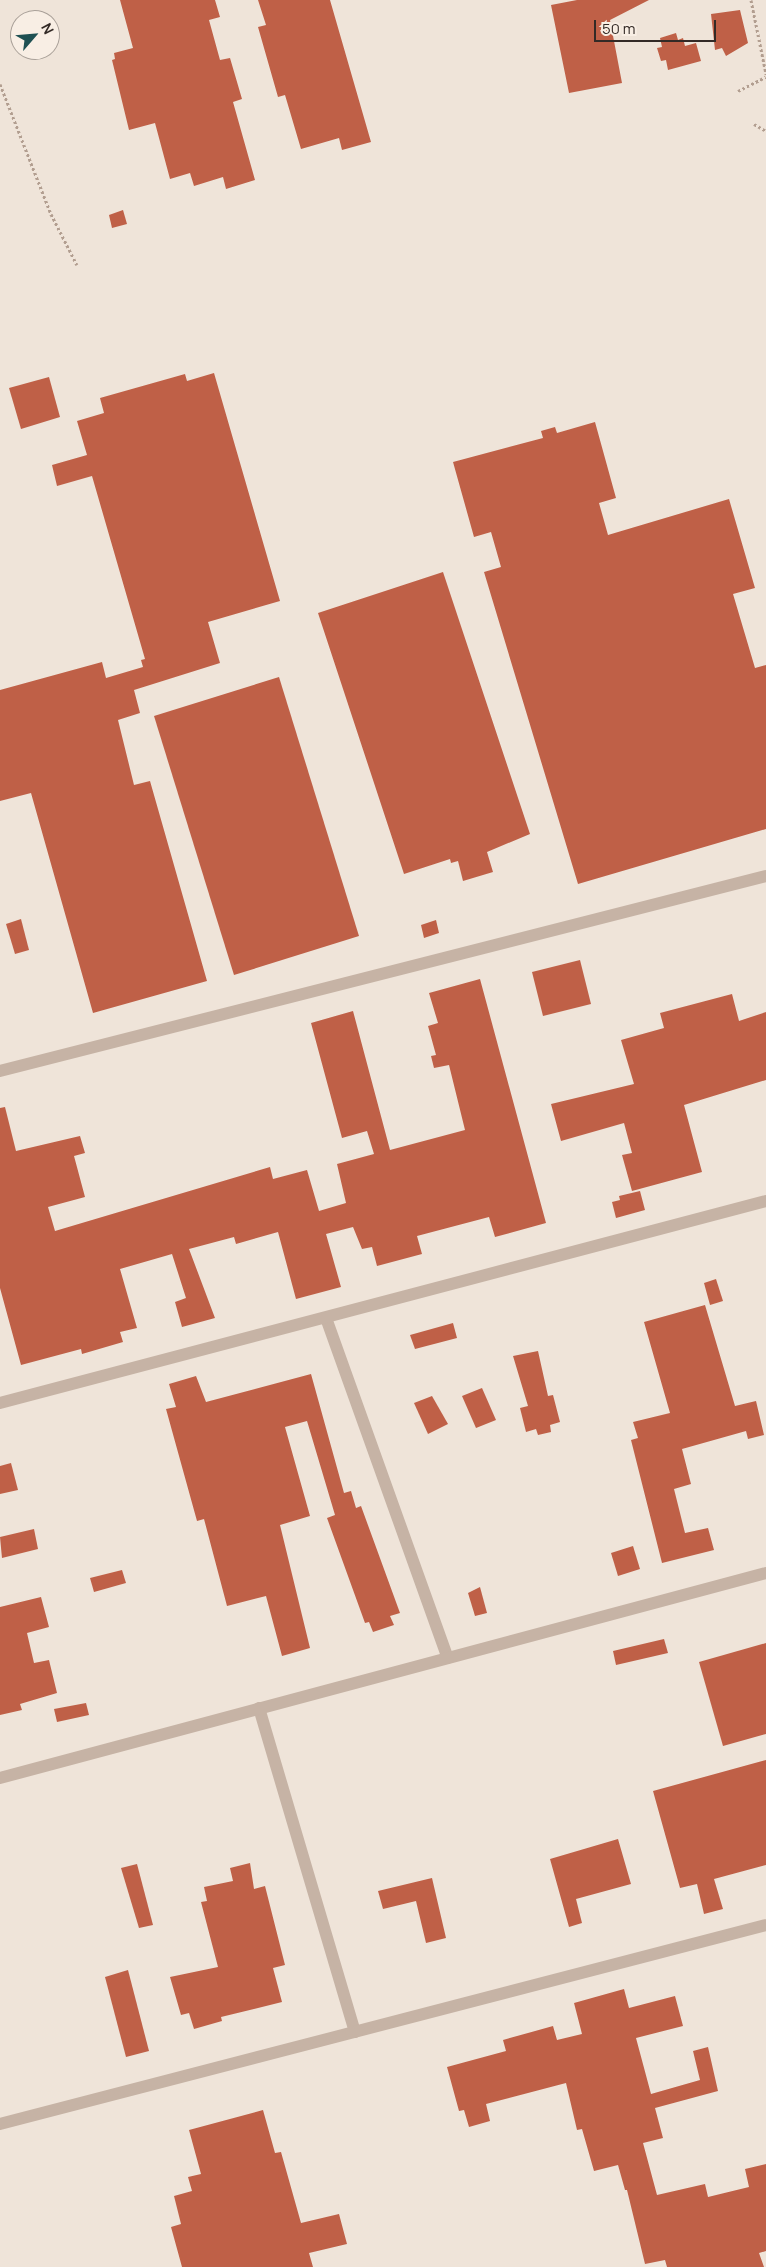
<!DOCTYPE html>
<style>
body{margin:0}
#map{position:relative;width:766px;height:2267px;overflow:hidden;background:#efe4d9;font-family:Manrope,sans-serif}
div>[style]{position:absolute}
.building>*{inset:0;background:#bf6047}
.path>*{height:3px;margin-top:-1.5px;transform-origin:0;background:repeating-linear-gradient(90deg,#b29e90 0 2.5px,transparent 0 5px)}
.minor>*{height:12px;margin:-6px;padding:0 6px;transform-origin:6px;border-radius:6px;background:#c6b3a5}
span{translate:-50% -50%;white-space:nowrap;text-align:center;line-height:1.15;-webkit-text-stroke:4px #f8eee4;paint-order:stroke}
.north{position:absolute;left:10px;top:10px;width:50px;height:50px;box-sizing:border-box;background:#f8eee4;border:1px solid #a9a098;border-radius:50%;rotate:63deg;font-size:14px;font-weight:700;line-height:20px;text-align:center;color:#332a26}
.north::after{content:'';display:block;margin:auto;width:18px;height:22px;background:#1e5052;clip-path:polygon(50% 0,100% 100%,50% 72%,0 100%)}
.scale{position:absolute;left:594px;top:20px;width:122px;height:22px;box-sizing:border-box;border:2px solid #332a26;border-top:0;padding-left:6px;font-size:15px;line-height:18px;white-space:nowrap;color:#332a26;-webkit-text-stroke:4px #f8eee4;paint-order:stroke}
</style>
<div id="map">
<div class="building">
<div style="clip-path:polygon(120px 0,215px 0,220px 17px,209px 20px,220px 60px,230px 58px,242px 99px,233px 102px,255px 180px,226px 189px,223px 177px,194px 186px,190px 173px,170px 179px,155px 123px,129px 130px,112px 60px,115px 59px,114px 53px,133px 48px)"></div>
<div style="clip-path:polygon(258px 0,330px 0,371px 142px,342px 150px,339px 138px,301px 149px,285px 95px,278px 97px,258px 27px,266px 25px)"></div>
<div style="clip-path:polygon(577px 0,649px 0,610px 20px,622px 83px,569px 93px,551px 5px)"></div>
<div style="clip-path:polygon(740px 10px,748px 43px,726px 56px,722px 48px,715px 50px,711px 14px)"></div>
<div style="clip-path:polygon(676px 33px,678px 40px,683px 38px,685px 46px,696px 43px,701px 61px,668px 70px,666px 60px,661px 61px,657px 48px,662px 47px,660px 38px)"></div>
<div style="clip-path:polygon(123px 210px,127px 224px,112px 228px,109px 215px)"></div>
<div style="clip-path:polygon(214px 373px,280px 601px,208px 622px,220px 663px,134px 690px,140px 713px,118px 720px,134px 785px,150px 781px,207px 981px,93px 1013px,31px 793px,0 801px,0 690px,102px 662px,106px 678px,143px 667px,141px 660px,145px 659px,92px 476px,57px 486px,52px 465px,87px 455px,77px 421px,104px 413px,100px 398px,185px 374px,187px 381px)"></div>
<div style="clip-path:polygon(49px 377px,60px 417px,21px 429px,9px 388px)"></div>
<div style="clip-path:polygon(595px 422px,616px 498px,599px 503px,608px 535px,729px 499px,755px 588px,733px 594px,755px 668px,766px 665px,766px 829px,578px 884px,484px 572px,501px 567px,491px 532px,474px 537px,453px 462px,543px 438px,541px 431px,555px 427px,557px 433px)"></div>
<div style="clip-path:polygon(443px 572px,530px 834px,487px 852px,493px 872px,463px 881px,458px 861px,451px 863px,450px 859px,404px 874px,318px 613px)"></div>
<div style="clip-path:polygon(279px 677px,359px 936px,234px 975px,154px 716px)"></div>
<div style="clip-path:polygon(21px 919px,29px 950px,15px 954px,6px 924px)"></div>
<div style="clip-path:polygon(436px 920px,439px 933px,424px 938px,421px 925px)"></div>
<div style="clip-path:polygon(580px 960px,591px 1004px,543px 1016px,532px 972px)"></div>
<div style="clip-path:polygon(480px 979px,546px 1223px,495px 1237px,489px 1217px,417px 1236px,422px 1254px,377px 1266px,372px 1247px,362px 1249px,353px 1227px,326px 1234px,341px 1287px,296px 1299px,278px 1232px,236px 1244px,234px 1237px,189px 1249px,215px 1318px,182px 1327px,175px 1302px,186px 1298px,172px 1254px,120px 1269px,137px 1328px,120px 1332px,123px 1342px,82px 1354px,81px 1349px,21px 1365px,0 1288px,0 1108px,5px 1107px,16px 1151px,80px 1136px,85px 1153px,74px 1156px,85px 1197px,48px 1207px,55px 1231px,270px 1167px,273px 1179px,307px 1170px,319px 1211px,346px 1203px,337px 1164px,374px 1154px,367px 1131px,342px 1138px,311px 1023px,353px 1011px,390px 1150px,465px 1130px,449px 1065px,434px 1068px,431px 1056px,436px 1055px,428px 1026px,438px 1023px,429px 993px)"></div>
<div style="clip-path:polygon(732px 994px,739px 1021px,766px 1012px,766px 1080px,684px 1105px,702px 1172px,632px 1191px,622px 1155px,632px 1153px,624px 1123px,561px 1141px,551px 1104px,634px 1084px,621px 1040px,664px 1028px,660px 1013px)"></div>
<div style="clip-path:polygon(640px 1191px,645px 1210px,616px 1218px,612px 1202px,620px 1200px,619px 1196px)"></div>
<div style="clip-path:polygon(716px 1279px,723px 1301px,710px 1305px,704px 1283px)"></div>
<div style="clip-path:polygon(705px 1305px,735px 1406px,756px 1401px,764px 1435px,748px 1439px,746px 1431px,682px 1449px,691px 1484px,674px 1489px,685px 1533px,708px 1528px,714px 1550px,662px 1563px,631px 1440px,638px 1438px,633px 1422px,670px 1413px,644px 1322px)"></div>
<div style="clip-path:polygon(453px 1323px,457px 1338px,415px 1349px,410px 1335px)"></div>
<div style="clip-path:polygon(538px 1351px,548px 1396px,553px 1395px,560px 1422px,550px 1425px,551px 1432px,538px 1435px,536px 1429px,526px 1432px,520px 1408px,528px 1406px,513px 1356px)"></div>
<div style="clip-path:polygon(311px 1374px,344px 1493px,351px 1491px,356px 1508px,361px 1506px,400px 1613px,390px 1616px,394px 1625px,373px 1632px,369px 1622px,365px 1623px,327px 1518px,335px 1515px,307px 1421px,285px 1427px,310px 1516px,280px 1525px,310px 1648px,282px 1656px,266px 1596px,227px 1606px,204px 1519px,197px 1521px,166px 1409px,176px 1407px,169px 1384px,196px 1376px,206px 1402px)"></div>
<div style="clip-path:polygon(482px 1388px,496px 1420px,476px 1428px,462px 1396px)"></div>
<div style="clip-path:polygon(432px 1396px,448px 1424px,428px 1434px,414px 1403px)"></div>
<div style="clip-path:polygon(11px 1463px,18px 1490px,0 1494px,0 1466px)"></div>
<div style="clip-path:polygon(34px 1529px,38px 1549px,2px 1558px,0 1537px)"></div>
<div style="clip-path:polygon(633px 1546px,640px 1569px,618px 1576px,611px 1553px)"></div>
<div style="clip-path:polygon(122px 1570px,126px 1583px,94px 1592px,90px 1578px)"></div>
<div style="clip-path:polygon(480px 1587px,487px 1613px,475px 1616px,468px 1593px)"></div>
<div style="clip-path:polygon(41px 1597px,49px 1627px,27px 1633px,34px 1663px,49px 1660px,57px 1693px,20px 1704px,22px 1710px,0 1715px,0 1607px)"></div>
<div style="clip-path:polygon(664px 1639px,668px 1653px,616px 1665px,613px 1651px)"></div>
<div style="clip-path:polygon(766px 1643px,766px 1734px,723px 1746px,699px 1662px)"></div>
<div style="clip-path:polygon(86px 1703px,89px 1715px,57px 1722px,54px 1709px)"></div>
<div style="clip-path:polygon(766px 1760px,766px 1865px,714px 1879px,723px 1909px,704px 1914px,697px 1884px,680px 1888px,653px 1791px)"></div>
<div style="clip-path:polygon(618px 1839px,631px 1884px,576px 1899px,582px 1923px,569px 1927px,550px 1859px)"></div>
<div style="clip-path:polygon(250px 1863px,254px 1889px,265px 1886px,285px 1965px,273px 1968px,282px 2002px,221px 2017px,222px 2021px,194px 2029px,189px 2013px,181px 2015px,170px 1977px,218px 1967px,201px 1902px,207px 1901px,204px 1887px,233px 1881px,230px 1868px)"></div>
<div style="clip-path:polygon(137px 1864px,153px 1925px,139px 1928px,121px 1868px)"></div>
<div style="clip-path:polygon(432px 1878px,446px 1938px,426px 1943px,416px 1901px,383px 1909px,378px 1891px)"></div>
<div style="clip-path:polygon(128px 1970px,149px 2051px,126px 2057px,105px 1977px)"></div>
<div style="clip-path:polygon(624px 1989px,629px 2008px,675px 1996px,683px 2026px,636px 2038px,651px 2094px,700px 2080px,693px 2051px,708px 2047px,718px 2091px,655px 2108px,663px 2138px,643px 2143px,657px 2195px,705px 2184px,708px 2197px,749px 2187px,745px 2169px,766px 2164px,766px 2251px,759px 2253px,764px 2267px,667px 2267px,665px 2260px,645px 2264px,627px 2190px,625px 2190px,618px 2165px,594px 2171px,582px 2129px,577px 2130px,566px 2083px,486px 2104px,490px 2121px,469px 2127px,464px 2110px,459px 2111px,447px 2067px,506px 2051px,503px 2040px,553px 2026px,557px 2040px,582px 2034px,574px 2003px)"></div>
<div style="clip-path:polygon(263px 2110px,275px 2153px,281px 2152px,301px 2223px,339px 2214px,347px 2244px,309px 2253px,313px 2267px,182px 2267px,171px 2227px,181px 2224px,174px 2196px,192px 2191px,188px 2177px,201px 2174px,189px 2130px)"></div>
</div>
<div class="path">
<div style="left:751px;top:0;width:76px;rotate:78.5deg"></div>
<div style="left:0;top:84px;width:140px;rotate:68.6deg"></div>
<div style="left:51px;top:214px;width:57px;rotate:63deg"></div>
<div style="left:738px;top:91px;width:31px;rotate:-27deg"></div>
<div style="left:754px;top:124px;width:14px;rotate:30deg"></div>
</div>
<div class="minor">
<div style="left:0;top:1071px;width:790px;rotate:-14.28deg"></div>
<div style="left:326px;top:1318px;width:361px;rotate:70.3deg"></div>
<div style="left:0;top:1403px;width:792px;rotate:-14.77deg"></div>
<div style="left:259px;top:1708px;width:338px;rotate:73.5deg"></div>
<div style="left:0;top:1778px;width:793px;rotate:-14.98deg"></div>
<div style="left:0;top:2124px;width:791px;rotate:-14.56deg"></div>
</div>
<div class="north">N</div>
<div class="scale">50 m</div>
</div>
